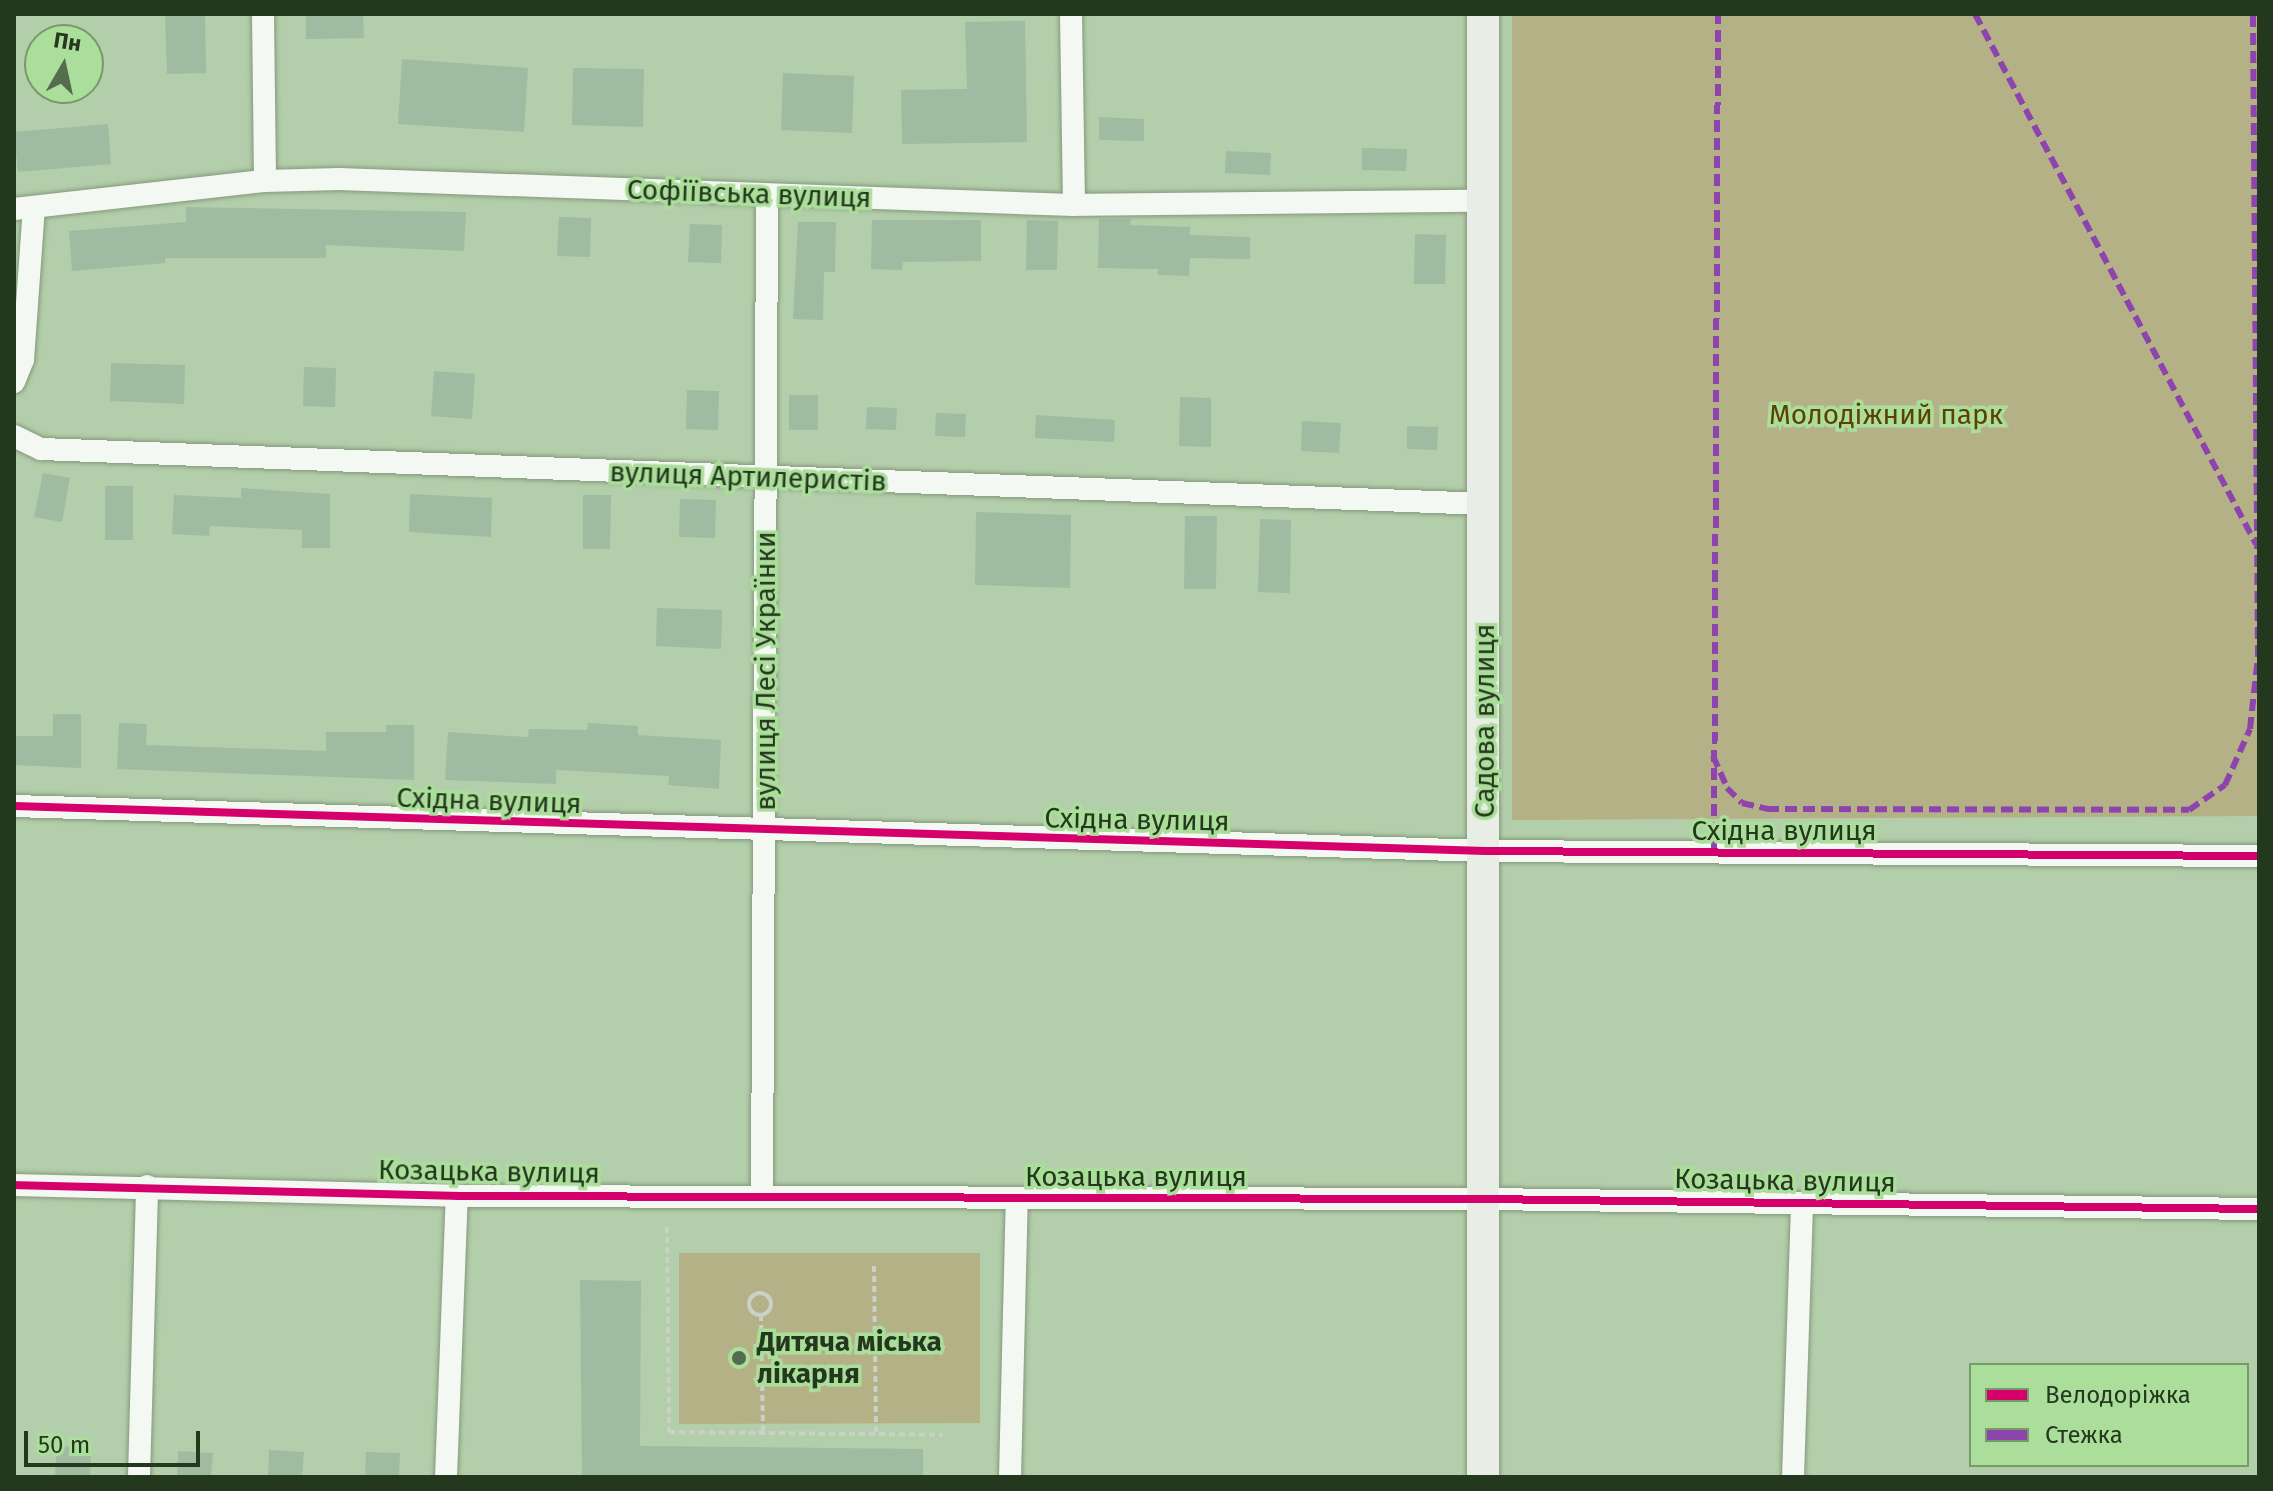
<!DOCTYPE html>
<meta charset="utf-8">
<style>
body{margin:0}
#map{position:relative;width:2273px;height:1491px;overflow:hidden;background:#b3ceaa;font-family:"Fira Sans",sans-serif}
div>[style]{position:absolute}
.green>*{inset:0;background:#b5b187}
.building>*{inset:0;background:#9fbca3}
.path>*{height:4px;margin-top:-2px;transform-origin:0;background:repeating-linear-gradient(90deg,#cad2c7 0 6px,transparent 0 10px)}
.path>.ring{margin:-2px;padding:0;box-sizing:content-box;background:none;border:4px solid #cad2c7;border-radius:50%}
.roads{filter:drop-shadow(0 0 2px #84997d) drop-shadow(0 0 2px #84997d)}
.street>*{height:22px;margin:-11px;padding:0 11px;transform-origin:11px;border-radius:11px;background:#f4f8f2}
.secondary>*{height:32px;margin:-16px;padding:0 16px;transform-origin:16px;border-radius:16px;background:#e8ede6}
.quiet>*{height:6px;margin-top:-3px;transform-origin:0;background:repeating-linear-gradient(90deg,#8e44ad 0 12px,transparent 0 18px)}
.cycleway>*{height:8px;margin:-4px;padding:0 4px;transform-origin:4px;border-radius:4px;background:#d6006c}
.dots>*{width:22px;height:22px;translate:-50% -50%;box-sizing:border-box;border:4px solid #abdd9b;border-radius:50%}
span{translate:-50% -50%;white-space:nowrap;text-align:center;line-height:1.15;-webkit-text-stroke:7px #abdd9b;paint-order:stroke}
.street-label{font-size:28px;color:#24381e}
.park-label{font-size:28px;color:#5e4000}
.poi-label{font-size:28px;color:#24381e;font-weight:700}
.left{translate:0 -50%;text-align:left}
.frame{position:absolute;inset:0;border:16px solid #24381e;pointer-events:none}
.legend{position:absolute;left:1969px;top:1363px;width:280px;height:104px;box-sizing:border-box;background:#abdd9b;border:2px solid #759b69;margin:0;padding:10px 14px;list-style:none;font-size:24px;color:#24381e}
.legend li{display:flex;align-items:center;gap:16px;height:40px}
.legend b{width:40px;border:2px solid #759b69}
.north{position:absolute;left:24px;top:24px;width:80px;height:80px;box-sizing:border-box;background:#abdd9b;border:2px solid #759b69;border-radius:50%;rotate:9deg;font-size:22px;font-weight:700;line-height:32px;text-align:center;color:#24381e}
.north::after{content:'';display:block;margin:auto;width:28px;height:36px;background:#566c4f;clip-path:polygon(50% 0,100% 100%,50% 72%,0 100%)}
.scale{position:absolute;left:24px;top:1431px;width:176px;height:36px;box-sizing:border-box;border:4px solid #24381e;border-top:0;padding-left:10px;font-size:24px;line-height:28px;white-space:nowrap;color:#24381e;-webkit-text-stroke:6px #abdd9b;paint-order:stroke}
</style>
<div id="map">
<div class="green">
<div style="clip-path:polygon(1512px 14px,2259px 14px,2259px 816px,1512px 820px)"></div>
<div style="clip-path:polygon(679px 1253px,980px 1253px,980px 1423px,679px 1424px)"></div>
</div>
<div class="building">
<div style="clip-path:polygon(165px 14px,205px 14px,206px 73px,167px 74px)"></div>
<div style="clip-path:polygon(306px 14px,363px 14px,364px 38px,306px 39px)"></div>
<div style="clip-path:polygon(1025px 21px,1027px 142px,902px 144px,901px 90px,967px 89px,965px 22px)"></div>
<div style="clip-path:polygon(402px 59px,528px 68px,524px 132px,398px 124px)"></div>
<div style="clip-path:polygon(573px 68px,644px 69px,643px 127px,572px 125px)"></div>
<div style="clip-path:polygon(783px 73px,854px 76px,852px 133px,781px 130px)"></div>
<div style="clip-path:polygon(1099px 117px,1144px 119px,1144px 141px,1099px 140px)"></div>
<div style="clip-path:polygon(108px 124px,111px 164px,18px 172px,14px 132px)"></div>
<div style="clip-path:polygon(1362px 148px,1407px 149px,1406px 171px,1362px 170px)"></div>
<div style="clip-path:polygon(1226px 151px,1271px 153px,1270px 175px,1225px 173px)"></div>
<div style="clip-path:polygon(186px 207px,466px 212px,464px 251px,326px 245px,326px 258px,165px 258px,165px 263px,72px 271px,69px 231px,186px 222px)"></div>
<div style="clip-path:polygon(559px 217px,591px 218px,590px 257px,557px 256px)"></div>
<div style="clip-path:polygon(1099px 219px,1131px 219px,1130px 225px,1190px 227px,1190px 235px,1250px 237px,1250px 259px,1190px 258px,1189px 276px,1158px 275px,1158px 269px,1098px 268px)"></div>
<div style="clip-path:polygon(872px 220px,981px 220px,981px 261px,903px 262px,902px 270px,871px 269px)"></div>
<div style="clip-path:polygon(1027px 220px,1058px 221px,1057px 270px,1026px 270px)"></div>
<div style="clip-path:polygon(798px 222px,836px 222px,835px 272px,824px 272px,823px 320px,793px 319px)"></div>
<div style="clip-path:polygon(690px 224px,722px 225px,721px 263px,688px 262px)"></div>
<div style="clip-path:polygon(1415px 234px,1446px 235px,1445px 284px,1414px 284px)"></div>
<div style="clip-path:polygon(111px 363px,185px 365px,184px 404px,110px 401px)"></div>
<div style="clip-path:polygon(304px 367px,336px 368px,335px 407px,303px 406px)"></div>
<div style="clip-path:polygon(434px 371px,475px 374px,472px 419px,431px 416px)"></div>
<div style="clip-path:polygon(687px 390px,719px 391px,718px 430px,686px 429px)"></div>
<div style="clip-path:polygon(789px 395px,818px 395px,818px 430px,789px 430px)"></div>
<div style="clip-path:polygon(1180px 397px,1211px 398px,1211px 447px,1179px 446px)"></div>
<div style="clip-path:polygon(867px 407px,897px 408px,896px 430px,866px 429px)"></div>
<div style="clip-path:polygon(936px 413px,966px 414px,965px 437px,935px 436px)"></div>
<div style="clip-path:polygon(1036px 415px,1115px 420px,1114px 442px,1035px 438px)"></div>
<div style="clip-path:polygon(1302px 421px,1341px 423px,1339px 453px,1301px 451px)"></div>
<div style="clip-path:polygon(1407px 426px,1438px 427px,1437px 450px,1407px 449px)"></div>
<div style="clip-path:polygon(43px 473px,70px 478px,62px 522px,34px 517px)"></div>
<div style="clip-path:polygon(105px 486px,133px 486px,133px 540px,105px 540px)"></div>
<div style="clip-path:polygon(241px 488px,330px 494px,330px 548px,302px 548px,302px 530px,210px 526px,209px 536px,172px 534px,174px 495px,241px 498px)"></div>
<div style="clip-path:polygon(410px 494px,492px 498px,491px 537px,409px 532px)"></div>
<div style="clip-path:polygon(583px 495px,611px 495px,610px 549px,583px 549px)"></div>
<div style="clip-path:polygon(680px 499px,716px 500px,715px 538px,679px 537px)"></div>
<div style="clip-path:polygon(976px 512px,1071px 515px,1070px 588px,975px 585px)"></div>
<div style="clip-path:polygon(1185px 516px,1217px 516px,1216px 589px,1184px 589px)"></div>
<div style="clip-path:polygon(1260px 519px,1291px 520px,1290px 593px,1258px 592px)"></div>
<div style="clip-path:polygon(657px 608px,722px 610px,721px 649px,656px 646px)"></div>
<div style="clip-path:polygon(53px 714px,81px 714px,81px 768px,14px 765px,14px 736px,53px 736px)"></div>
<div style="clip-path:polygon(119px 723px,147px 724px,146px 745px,326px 751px,326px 732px,386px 732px,386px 725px,414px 725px,414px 780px,117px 769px)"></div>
<div style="clip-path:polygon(588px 723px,638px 726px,638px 735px,721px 740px,719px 789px,668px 785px,669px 776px,556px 770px,556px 784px,445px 780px,448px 732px,528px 737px,529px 729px,587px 730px)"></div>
<div style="clip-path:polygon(580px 1280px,641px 1281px,640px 1446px,923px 1449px,923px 1477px,582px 1477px)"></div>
<div style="clip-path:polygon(57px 1446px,91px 1448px,90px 1477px,55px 1477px)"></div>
<div style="clip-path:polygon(269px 1450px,304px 1452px,302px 1477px,268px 1477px)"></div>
<div style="clip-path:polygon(178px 1451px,213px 1453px,211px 1477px,177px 1477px)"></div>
<div style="clip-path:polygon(366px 1452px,400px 1453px,399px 1477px,365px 1477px)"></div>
</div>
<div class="path">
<div style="left:667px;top:1227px;width:205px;rotate:89.4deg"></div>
<div style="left:669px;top:1432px;width:274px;rotate:0.6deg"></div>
<div style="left:874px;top:1266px;width:168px;rotate:89.3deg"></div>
<div class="ring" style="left:749px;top:1293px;width:18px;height:18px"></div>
<div style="left:761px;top:1315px;width:117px;rotate:89deg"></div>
</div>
<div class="roads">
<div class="street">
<div style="left:263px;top:14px;width:167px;rotate:89.3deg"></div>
<div style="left:1071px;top:14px;width:191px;rotate:89.1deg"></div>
<div style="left:14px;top:209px;width:253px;rotate:-6.4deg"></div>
<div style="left:265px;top:181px;width:74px;rotate:-1.5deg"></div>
<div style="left:339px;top:179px;width:735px;rotate:2.03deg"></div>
<div style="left:1074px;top:205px;width:411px;rotate:-0.6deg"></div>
<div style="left:14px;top:382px;width:24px;rotate:-68deg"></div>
<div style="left:23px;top:360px;width:153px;rotate:-85.9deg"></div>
<div style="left:14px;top:436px;width:30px;rotate:26deg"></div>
<div style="left:41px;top:449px;width:1446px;rotate:2.18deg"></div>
<div style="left:14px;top:806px;width:1472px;rotate:1.75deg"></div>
<div style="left:1485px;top:851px;width:774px;rotate:0.37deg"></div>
<div style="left:14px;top:1185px;width:443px;rotate:1.4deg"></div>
<div style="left:457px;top:1196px;width:1026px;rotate:0.17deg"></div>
<div style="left:1483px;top:1199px;width:776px;rotate:0.74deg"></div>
<div style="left:762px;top:1195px;width:1000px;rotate:-89.71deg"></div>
<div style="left:139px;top:1477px;width:291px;rotate:-88.4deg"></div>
<div style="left:446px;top:1477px;width:281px;rotate:-87.8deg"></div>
<div style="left:1010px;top:1477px;width:278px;rotate:-88.6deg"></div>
<div style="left:1793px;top:1477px;width:273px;rotate:-88.1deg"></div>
</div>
<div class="secondary">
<div style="left:1483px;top:1477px;width:1463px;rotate:-90deg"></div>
</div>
</div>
<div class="quiet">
<div style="left:1975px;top:14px;width:600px;rotate:62.07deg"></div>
<div style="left:1713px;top:756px;width:35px;rotate:66deg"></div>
<div style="left:1727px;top:788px;width:21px;rotate:45deg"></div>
<div style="left:1742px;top:803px;width:26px;rotate:13deg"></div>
<div style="left:1767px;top:809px;width:422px;rotate:0.1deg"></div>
<div style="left:2189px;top:810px;width:44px;rotate:-34.8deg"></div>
<div style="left:2225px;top:785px;width:61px;rotate:-65.9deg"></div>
<div style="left:2250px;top:729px;width:72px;rotate:-83.7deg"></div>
<div style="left:2258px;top:657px;width:643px;rotate:-90.45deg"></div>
<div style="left:1714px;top:852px;width:838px;rotate:-89.73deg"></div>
</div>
<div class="cycleway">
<div style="left:14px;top:806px;width:1472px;rotate:1.75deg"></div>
<div style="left:1485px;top:851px;width:774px;rotate:0.37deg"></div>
<div style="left:14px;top:1185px;width:443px;rotate:1.4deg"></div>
<div style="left:457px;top:1196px;width:1026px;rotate:0.17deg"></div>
<div style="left:1483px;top:1199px;width:776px;rotate:0.74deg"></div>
</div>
<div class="dots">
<div style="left:739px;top:1358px;background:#566c4f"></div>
</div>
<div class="street-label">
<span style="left:749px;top:194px;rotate:2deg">Софіївська вулиця</span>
<span style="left:748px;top:477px;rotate:2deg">вулиця Артилеристів</span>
<span style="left:766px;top:671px;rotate:-90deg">вулиця Лесі Українки</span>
<span style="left:1485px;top:721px;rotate:-90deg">Садова вулиця</span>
<span style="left:489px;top:801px;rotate:2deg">Східна вулиця</span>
<span style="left:1137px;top:820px;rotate:1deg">Східна вулиця</span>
<span style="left:1784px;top:831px">Східна вулиця</span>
<span style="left:489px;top:1172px;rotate:1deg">Козацька вулиця</span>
<span style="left:1136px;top:1177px">Козацька вулиця</span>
<span style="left:1785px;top:1181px;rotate:1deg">Козацька вулиця</span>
</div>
<div class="park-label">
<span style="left:1886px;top:415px">Молодіжний парк</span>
</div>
<div class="poi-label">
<span class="left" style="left:757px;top:1358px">Дитяча міська<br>лікарня</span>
</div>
<div class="frame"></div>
<ul class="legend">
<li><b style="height:10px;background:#d6006c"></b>Велодоріжка</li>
<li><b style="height:10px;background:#8e44ad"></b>Стежка</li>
</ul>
<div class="north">Пн</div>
<div class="scale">50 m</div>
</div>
